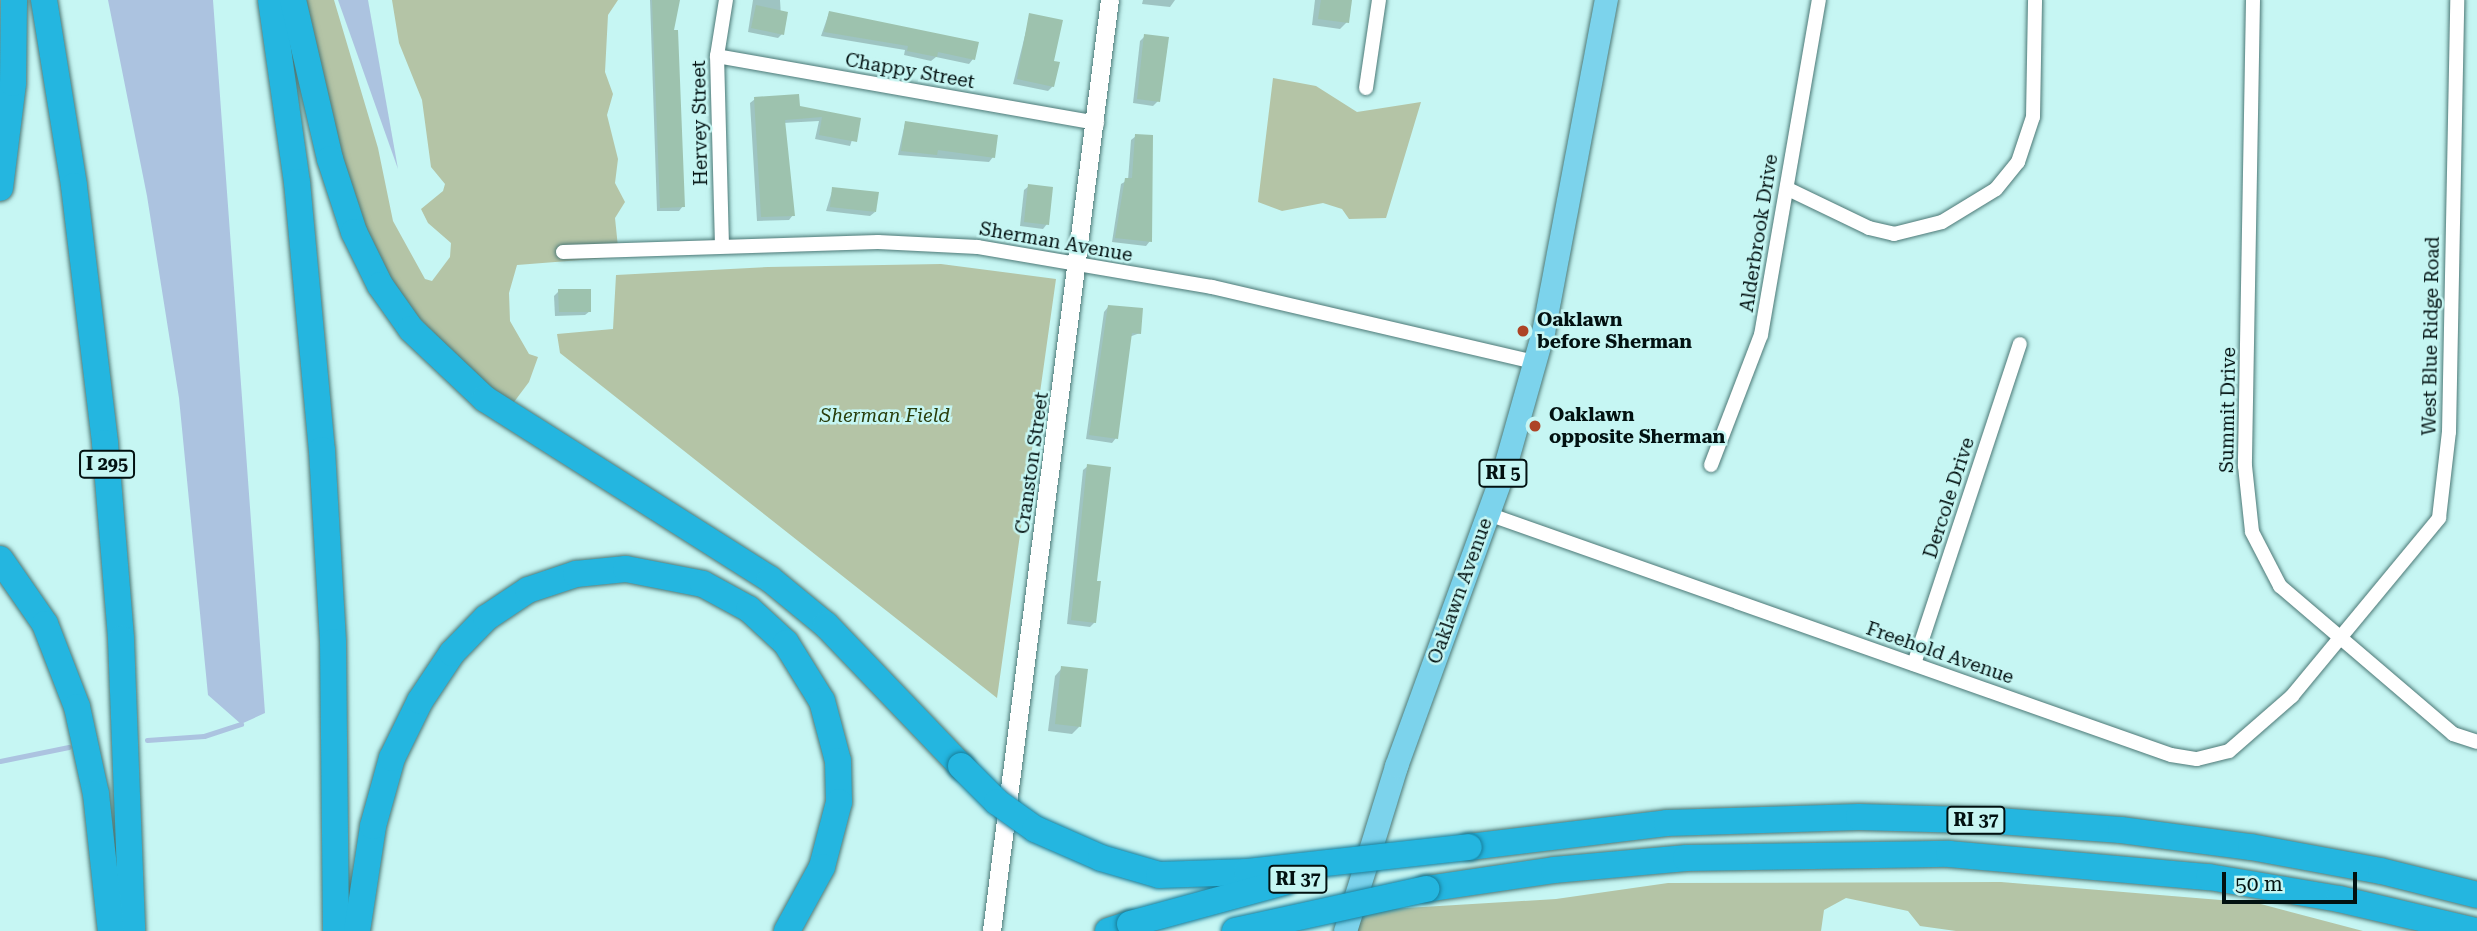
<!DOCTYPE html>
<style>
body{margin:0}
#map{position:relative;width:2477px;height:931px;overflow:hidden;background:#c6f6f3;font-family:"Roboto Serif",serif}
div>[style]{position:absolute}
.green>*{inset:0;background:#b4c4a6}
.water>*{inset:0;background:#acc3e0}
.shadow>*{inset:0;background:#0003}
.stream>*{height:5px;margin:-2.5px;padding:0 2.5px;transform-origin:2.5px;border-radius:2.5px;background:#acc3e0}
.building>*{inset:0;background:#9dc2ae}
.roads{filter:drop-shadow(0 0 2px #4c7876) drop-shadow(0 0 2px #4c7876)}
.minor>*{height:14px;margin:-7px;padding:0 7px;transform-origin:7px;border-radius:7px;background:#fff}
.tertiary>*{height:18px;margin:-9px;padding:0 9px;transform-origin:9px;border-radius:9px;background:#fff}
.primary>*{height:23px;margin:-11.5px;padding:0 11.5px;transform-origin:11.5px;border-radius:11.5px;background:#7cd3ec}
.motorway>*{height:26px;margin:-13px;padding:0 13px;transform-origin:13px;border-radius:13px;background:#24b6e0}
.bridges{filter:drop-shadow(0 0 2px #187c98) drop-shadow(0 0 2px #187c98)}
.motorway-bridge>*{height:26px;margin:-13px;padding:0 13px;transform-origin:13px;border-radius:13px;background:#24b6e0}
.dots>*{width:19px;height:19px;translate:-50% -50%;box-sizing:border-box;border:4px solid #c6f6f3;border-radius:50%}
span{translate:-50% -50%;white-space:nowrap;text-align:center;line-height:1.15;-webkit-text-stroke:5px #c6f6f3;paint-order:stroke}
.shield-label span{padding:2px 5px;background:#c6f6f3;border:2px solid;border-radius:5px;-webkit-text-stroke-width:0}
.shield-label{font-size:18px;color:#021111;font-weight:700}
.street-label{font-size:19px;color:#021111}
.poi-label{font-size:19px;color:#021111;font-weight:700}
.left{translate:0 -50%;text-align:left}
.park-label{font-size:19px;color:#283d0b;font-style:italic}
.scale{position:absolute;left:2222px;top:872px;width:135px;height:32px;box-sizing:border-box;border:4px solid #021111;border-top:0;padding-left:9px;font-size:21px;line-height:24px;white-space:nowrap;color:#021111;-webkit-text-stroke:5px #c6f6f3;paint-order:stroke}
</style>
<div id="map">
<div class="green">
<div style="clip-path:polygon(292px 0,334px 0,378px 148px,393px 221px,425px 279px,432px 281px,450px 257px,451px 243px,428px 223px,421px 209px,443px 191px,445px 184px,431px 167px,422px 100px,399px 43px,392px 0,618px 0,608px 15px,605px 72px,613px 94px,607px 115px,618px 159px,615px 183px,625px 202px,615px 218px,619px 257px,517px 265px,509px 293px,510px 321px,529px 354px,538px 357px,529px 382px,508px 410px,373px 270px)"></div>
<div style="clip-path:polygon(1273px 78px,1316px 86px,1357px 112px,1421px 102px,1386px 218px,1349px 219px,1342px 209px,1323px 203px,1282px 211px,1258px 202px)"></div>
<div style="clip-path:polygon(941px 264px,1056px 279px,997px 698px,560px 353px,557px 334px,613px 329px,616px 275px,768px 267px)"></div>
<div style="clip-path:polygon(2001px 882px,2257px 903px,2363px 931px,1956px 931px,1920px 926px,1908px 911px,1846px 898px,1824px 910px,1821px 931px,1346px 931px,1349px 921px,1373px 910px,1556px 899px,1668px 883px)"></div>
</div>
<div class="water">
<div style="clip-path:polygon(108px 0,213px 0,265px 713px,241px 724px,208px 695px,179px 398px,147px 196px)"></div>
<div style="clip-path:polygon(338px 0,368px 0,398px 169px)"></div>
</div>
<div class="shadow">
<div style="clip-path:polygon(650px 0,678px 0,671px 32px,683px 206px,679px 211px,657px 211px)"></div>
<div style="clip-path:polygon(753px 0,780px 0,782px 34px,778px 38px,748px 32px)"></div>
<div style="clip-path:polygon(1143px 0,1175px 0,1170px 7px,1142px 4px)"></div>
<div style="clip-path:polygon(1315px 0,1350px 0,1347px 22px,1340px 29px,1312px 25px)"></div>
<div style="clip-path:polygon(829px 13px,973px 59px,969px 64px,936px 57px,931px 61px,904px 55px,905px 50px,821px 36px)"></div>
<div style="clip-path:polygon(1030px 15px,1052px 62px,1053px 86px,1048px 91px,1013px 84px)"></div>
<div style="clip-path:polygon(1145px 36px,1158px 101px,1153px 106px,1133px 103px,1140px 41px)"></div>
<div style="clip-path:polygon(755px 99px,859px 119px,850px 146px,815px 139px,819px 121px,783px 123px,793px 215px,789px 220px,757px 221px,750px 103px)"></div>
<div style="clip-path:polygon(905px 123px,993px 157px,989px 162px,898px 155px)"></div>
<div style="clip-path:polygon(1136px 136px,1150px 241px,1146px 246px,1112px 242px,1121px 184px,1128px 180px,1131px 140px)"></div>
<div style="clip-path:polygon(1029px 186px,1047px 224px,1043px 229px,1020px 226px,1024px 190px)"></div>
<div style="clip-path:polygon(833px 188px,875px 212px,870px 216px,826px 211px)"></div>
<div style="clip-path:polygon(559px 291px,590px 311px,585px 315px,555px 316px,554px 296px)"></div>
<div style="clip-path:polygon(1108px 307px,1140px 333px,1129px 337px,1116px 438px,1112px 443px,1086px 439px,1104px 312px)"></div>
<div style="clip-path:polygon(1088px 466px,1095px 582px,1095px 622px,1090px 627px,1067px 624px,1083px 470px)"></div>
<div style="clip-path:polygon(1062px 668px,1079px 727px,1072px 734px,1048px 731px,1055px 676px)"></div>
</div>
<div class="stream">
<div style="left:147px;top:740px;width:57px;rotate:-4deg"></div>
<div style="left:204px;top:736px;width:39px;rotate:-18deg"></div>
<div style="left:0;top:761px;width:70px;rotate:-11.5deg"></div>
</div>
<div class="building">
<div style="clip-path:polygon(652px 0,680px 0,674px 30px,678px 30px,685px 207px,660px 208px)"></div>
<div style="clip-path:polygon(1321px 0,1352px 0,1349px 23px,1318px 19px)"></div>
<div style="clip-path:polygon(756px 5px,788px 12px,784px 35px,751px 28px)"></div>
<div style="clip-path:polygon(829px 11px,979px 42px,975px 60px,938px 52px,937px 57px,907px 51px,908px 46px,824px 32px)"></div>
<div style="clip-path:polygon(1029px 13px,1063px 20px,1054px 61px,1060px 62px,1054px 87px,1017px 79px)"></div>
<div style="clip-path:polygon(1144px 34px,1169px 37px,1160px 102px,1137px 99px)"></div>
<div style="clip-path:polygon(799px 94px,800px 106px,861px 118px,857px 142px,819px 135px,822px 117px,785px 120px,795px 216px,761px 217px,754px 97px)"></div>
<div style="clip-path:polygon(905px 121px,998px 135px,995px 158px,938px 150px,937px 155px,901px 151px)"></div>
<div style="clip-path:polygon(1135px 134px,1153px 135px,1152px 242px,1115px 238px,1125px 178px,1132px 178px)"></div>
<div style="clip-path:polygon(1028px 184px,1053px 187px,1049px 225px,1024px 222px)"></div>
<div style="clip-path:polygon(832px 187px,879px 192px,876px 212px,830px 207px)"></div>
<div style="clip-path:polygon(558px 289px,591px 289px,591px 312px,559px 312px)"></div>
<div style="clip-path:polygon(1108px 305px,1143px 308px,1141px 334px,1132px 333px,1118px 439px,1089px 435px)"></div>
<div style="clip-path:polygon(1087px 464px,1111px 467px,1097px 581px,1101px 581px,1096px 623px,1071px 620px)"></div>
<div style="clip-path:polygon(1061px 666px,1088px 669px,1081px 727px,1055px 724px)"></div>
</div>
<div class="roads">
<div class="minor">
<div style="left:2253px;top:0;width:466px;rotate:91deg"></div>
<div style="left:2245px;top:466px;width:66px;rotate:83.9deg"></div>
<div style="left:2252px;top:532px;width:61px;rotate:62.6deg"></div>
<div style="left:2280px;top:586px;width:228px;rotate:40.5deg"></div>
<div style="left:2453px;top:734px;width:25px;rotate:18deg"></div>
<div style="left:717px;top:56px;width:386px;rotate:10deg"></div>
<div style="left:1366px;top:88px;width:89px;rotate:-81.6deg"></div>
<div style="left:1788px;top:189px;width:90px;rotate:25.7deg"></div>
<div style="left:1869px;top:228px;width:26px;rotate:13deg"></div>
<div style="left:1894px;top:234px;width:49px;rotate:-14deg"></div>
<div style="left:1942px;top:222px;width:63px;rotate:-31.4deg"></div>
<div style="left:1996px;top:189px;width:35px;rotate:-51deg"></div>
<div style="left:2018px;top:162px;width:47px;rotate:-71.6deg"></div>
<div style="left:2033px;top:117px;width:117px;rotate:-89deg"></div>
<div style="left:722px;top:246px;width:190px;rotate:-91.5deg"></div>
<div style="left:717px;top:56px;width:57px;rotate:-80.9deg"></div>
<div style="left:563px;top:252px;width:315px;rotate:-1.8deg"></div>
<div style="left:878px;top:242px;width:100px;rotate:2.9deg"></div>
<div style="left:978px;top:247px;width:237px;rotate:9.7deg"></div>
<div style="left:1212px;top:287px;width:331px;rotate:13.1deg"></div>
<div style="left:1711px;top:465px;width:139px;rotate:-69deg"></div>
<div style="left:1761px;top:335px;width:340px;rotate:-80.2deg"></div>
<div style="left:1488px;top:514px;width:724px;rotate:19.44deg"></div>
<div style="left:2171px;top:755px;width:26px;rotate:9deg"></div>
<div style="left:2197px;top:759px;width:33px;rotate:-14deg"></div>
<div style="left:2229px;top:751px;width:84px;rotate:-41.1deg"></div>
<div style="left:2292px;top:696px;width:231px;rotate:-50.4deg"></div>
<div style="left:2439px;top:518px;width:87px;rotate:-83.4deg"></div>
<div style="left:2449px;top:432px;width:432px;rotate:-88.9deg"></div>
<div style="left:1914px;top:664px;width:337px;rotate:-71.7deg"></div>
</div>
<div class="tertiary">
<div style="left:992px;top:931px;width:938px;rotate:-82.78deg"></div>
</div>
<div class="primary">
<div style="left:1345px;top:931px;width:173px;rotate:-72.8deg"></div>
<div style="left:1396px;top:766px;width:319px;rotate:-70deg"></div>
<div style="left:1505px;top:466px;width:139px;rotate:-74.2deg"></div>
<div style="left:1543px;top:332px;width:338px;rotate:-79.3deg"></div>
</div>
<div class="motorway">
<div style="left:44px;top:0;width:188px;rotate:80.8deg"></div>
<div style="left:74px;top:186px;width:259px;rotate:83.1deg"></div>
<div style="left:105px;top:443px;width:197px;rotate:85.3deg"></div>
<div style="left:121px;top:639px;width:292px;rotate:87.8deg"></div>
<div style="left:271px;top:0;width:184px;rotate:81.9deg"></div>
<div style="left:297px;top:182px;width:269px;rotate:84.7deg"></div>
<div style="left:322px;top:450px;width:192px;rotate:86.7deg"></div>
<div style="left:333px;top:642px;width:289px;rotate:89.4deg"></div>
<div style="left:293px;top:0;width:163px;rotate:76.9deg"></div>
<div style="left:330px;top:159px;width:77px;rotate:71.8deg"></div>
<div style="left:354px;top:232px;width:59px;rotate:63.9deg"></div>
<div style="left:380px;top:285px;width:54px;rotate:54.8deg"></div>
<div style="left:411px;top:329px;width:102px;rotate:43.4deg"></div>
<div style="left:485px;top:399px;width:337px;rotate:32.3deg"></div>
<div style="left:770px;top:579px;width:72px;rotate:39.4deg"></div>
<div style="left:826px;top:625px;width:195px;rotate:46.2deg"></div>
<div style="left:0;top:188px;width:106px;rotate:-82.9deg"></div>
<div style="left:13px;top:83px;width:83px;rotate:-89.3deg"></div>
<div style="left:0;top:559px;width:79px;rotate:55.3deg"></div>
<div style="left:45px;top:624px;width:89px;rotate:68.9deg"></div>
<div style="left:77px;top:707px;width:89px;rotate:77.7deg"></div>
<div style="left:96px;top:794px;width:138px;rotate:83.8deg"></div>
<div style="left:1469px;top:847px;width:199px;rotate:-6.9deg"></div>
<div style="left:1667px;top:823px;width:192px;rotate:-1.8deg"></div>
<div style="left:1859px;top:817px;width:139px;rotate:1.6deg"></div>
<div style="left:1998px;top:821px;width:123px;rotate:4.2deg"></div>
<div style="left:2121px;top:830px;width:131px;rotate:7.5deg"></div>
<div style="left:2251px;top:847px;width:132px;rotate:10.5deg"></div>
<div style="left:2381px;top:871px;width:99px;rotate:14deg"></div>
<div style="left:1426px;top:889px;width:129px;rotate:-8.4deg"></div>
<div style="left:1554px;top:870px;width:133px;rotate:-5.2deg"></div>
<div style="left:1686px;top:858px;width:263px;rotate:-0.9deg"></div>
<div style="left:1949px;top:854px;width:261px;rotate:5.1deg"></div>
<div style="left:2209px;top:877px;width:132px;rotate:9.6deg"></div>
<div style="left:2339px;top:899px;width:140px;rotate:13.2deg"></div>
<div style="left:357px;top:931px;width:106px;rotate:-81.3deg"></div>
<div style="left:373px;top:826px;width:71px;rotate:-74.4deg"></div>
<div style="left:392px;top:758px;width:64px;rotate:-63.8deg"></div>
<div style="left:420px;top:701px;width:58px;rotate:-56.3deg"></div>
<div style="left:452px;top:653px;width:49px;rotate:-45.8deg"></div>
<div style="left:486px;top:618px;width:50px;rotate:-33.7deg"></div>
<div style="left:528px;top:590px;width:51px;rotate:-18.4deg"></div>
<div style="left:576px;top:574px;width:50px;rotate:-5.7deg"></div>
<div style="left:626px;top:569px;width:78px;rotate:11deg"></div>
<div style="left:703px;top:584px;width:52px;rotate:28.5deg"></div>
<div style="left:749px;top:609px;width:50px;rotate:42.6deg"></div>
<div style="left:786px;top:643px;width:68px;rotate:58.2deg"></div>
<div style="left:822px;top:701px;width:62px;rotate:75.1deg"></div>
<div style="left:838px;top:761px;width:41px;rotate:88.6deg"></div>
<div style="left:839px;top:802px;width:67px;rotate:104.7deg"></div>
<div style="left:822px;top:867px;width:73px;rotate:118.7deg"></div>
<div style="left:1108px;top:931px;width:23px;rotate:-18deg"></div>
</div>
</div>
<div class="bridges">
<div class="motorway-bridge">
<div style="left:961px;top:766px;width:51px;rotate:45deg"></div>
<div style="left:997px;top:802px;width:47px;rotate:35.4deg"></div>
<div style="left:1035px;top:829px;width:72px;rotate:23.7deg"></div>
<div style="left:1101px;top:858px;width:60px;rotate:16.3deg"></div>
<div style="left:1159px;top:875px;width:88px;rotate:-2deg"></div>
<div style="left:1247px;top:872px;width:223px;rotate:-6.4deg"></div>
<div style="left:1130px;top:924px;width:161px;rotate:-15.2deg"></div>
<div style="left:1235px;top:931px;width:196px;rotate:-12.4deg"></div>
</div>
</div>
<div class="dots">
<div style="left:1523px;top:331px;background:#ad4426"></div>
<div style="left:1535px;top:426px;background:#ad4426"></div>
</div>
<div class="shield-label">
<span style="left:107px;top:464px">I 295</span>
<span style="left:1503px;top:473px">RI 5</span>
<span style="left:1976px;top:820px">RI 37</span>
<span style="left:1298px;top:879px">RI 37</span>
</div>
<div class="street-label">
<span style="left:910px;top:71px;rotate:10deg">Chappy Street</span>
<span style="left:700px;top:123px;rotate:-91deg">Hervey Street</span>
<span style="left:1759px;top:233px;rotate:-81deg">Alderbrook Drive</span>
<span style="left:1056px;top:242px;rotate:10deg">Sherman Avenue</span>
<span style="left:2431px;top:336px;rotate:-89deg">West Blue Ridge Road</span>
<span style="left:2228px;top:410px;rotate:-89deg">Summit Drive</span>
<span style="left:1032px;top:463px;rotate:-82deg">Cranston Street</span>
<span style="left:1949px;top:498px;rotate:-72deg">Dercole Drive</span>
<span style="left:1460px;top:591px;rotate:-70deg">Oaklawn Avenue</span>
<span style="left:1940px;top:653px;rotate:19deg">Freehold Avenue</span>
</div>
<div class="poi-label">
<span class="left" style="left:1537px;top:331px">Oaklawn<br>before Sherman</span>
<span class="left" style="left:1549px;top:426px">Oaklawn<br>opposite Sherman</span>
</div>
<div class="park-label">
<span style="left:885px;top:416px">Sherman Field</span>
</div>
<div class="scale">50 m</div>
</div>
